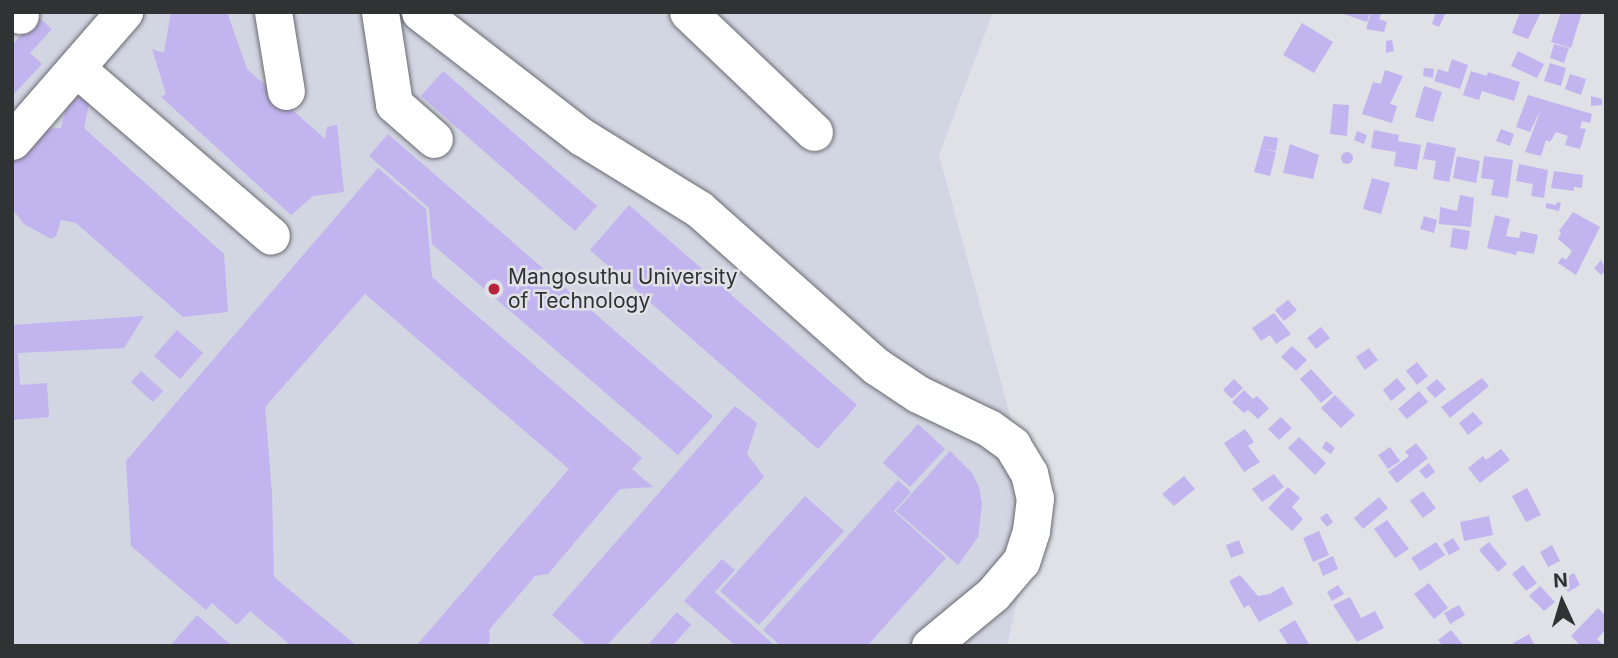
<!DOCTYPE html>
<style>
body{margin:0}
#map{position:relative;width:1618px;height:658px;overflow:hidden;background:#e0e1e7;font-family:Inter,sans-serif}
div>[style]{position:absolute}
.built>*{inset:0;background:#d2d5e2}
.building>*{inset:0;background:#c2b4ef}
.round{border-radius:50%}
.roads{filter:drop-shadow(0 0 2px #696a6f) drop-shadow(0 0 2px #696a6f)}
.minor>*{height:37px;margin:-18.5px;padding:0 18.5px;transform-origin:18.5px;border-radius:18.5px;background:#fff}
.dots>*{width:19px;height:19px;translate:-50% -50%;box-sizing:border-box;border:4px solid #e0e1e7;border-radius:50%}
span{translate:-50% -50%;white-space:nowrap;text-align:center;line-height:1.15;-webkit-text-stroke:5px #e0e1e7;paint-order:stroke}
.poi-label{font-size:21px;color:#313234}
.left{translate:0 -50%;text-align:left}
.frame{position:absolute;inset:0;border:14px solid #313234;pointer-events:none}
.north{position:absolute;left:1527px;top:567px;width:70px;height:70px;-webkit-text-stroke:5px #e0e1e7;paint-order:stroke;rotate:356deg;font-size:19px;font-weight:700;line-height:28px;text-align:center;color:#313234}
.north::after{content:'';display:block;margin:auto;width:24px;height:32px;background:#313234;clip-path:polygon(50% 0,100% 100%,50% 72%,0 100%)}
</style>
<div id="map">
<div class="built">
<div style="clip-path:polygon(26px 12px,993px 12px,939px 155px,1037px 514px,1007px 646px,12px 646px,12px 33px)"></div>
</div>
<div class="building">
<div style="clip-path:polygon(171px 12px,227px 12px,247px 69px,325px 139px,327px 127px,337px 125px,344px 192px,313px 196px,291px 215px,161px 97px,166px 94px,152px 49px,164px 53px)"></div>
<div style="clip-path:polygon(1338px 12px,1370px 12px,1367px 22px)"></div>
<div style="clip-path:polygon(1371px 12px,1382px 12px,1379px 19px,1387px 22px,1384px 32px,1366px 29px)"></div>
<div style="clip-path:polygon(1436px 12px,1446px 12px,1439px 27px,1432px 24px)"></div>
<div style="clip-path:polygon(1520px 12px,1541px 12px,1528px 39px,1512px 33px)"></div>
<div style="clip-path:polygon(1561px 12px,1582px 12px,1571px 48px,1551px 42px)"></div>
<div style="clip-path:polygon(38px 17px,52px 29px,30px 53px,42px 64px,12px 96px,12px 45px)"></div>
<div style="clip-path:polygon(1302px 23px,1333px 42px,1314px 73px,1283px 55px)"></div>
<div style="clip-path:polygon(1392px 40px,1394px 51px,1386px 53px,1386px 41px)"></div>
<div style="clip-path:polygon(1554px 44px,1569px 48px,1564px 63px,1550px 58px)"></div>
<div style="clip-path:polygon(1518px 51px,1544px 64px,1537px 78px,1511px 66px)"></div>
<div style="clip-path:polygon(1452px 59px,1468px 65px,1460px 89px,1434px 81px,1438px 69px,1448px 72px)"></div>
<div style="clip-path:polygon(1550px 63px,1566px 68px,1561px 86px,1544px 81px)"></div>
<div style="clip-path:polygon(1424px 68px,1434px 69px,1433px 78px,1423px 76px)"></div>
<div style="clip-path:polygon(1385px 70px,1403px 76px,1390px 104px,1397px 106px,1392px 123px,1362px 114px,1373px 82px,1381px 84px)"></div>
<div style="clip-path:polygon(443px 71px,597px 206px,575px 231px,421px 96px)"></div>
<div style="clip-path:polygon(1471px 71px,1487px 76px,1488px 72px,1520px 82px,1514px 101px,1482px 91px,1479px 100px,1463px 95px)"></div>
<div style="clip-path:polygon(1570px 74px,1586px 79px,1581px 95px,1565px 89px)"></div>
<div style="clip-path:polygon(1424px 86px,1442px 92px,1433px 122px,1415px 117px)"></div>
<div style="clip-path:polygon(69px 95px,90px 99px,84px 128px,224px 254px,228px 312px,183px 317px,76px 223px,61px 220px,56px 236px,51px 239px,24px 224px,12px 209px,12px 155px,44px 129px,61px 128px)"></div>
<div style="clip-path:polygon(1528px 95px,1592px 114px,1590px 123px,1582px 121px,1580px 128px,1586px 129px,1580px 149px,1565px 145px,1568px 136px,1556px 132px,1550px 142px,1546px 140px,1541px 156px,1525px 152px,1541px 109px,1530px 132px,1516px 127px)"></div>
<div style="clip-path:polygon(1591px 96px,1602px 99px,1602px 105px,1591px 106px)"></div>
<div style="clip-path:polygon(1333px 104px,1349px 105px,1347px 136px,1330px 134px)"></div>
<div style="clip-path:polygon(1501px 129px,1514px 134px,1510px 146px,1496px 141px)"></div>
<div style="clip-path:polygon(1374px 130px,1399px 135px,1398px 141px,1421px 145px,1417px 170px,1394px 166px,1396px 152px,1371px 148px)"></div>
<div style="clip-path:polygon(1357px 131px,1367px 135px,1364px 144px,1354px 140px)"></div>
<div style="clip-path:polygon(388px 134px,713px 416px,678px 455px,432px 244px,429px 208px,369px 156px)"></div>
<div style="clip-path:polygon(1264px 136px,1278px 138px,1276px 151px,1265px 149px,1276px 152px,1270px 176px,1254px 172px)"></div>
<div style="clip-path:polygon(1427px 142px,1456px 148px,1449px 182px,1433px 179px,1436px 161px,1423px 159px)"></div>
<div style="clip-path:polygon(1290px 144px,1319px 155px,1313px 179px,1283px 173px)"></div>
<div class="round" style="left:1341px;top:152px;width:12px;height:12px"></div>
<div style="clip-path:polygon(1457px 156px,1480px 161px,1476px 183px,1453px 178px)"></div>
<div style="clip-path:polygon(1484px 156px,1513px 160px,1508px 198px,1491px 195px,1494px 180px,1481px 178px)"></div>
<div style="clip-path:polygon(1519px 164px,1548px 170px,1544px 198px,1531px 196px,1533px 184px,1516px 181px)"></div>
<div style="clip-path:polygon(378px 168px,426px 209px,432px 277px,642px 458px,632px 469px,653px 487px,620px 489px,548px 574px,535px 576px,489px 630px,490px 641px,486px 646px,416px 646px,569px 469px,365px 294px,265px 407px,272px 493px,274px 577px,357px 646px,288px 646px,287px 642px,250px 611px,237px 625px,212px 603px,206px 610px,131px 546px,126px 461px)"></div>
<div style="clip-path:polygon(1554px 171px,1583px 175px,1582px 188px,1574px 187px,1574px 191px,1551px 188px)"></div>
<div style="clip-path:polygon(1372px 178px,1390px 183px,1381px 214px,1363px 209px)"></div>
<div style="clip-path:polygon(1460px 195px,1474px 198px,1471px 227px,1439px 224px,1440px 207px,1457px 211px)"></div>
<div style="clip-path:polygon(1557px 202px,1561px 203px,1559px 211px,1546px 208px,1546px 203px,1556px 205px)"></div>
<div style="clip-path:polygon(629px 205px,857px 405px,818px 449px,590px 250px)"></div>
<div style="clip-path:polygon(1573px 212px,1600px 227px,1576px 275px,1558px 263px,1562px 257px,1566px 260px,1572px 251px,1558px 239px,1561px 233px,1559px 231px)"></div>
<div style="clip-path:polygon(1495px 215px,1510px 219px,1506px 236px,1519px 238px,1521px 231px,1538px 235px,1534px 254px,1517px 251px,1516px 255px,1487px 248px)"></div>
<div style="clip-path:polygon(1424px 216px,1437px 220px,1434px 233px,1420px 229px)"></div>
<div style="clip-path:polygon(1453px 228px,1470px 231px,1467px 250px,1450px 247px)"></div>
<div style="clip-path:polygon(1601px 260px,1606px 270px,1601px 275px,1594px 268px)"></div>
<div style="clip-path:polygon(1288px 300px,1297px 310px,1284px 321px,1275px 310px)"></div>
<div style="clip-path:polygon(1274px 313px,1291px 334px,1276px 344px,1270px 335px,1261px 341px,1252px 328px)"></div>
<div style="clip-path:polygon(144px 316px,124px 348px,18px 353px,20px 385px,47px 383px,49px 417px,12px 420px,12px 325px)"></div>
<div style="clip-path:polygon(1321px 327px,1330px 338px,1316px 349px,1307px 338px)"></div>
<div style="clip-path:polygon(177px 330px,203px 353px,180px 379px,154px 356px)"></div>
<div style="clip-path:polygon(1292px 346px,1307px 360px,1296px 371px,1281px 357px)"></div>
<div style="clip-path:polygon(1369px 348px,1378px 360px,1365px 370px,1356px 357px)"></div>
<div style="clip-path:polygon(1417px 362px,1428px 376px,1417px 385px,1406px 371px)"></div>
<div style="clip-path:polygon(1311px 369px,1333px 393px,1321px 403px,1300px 379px)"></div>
<div style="clip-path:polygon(141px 371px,163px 391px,153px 402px,131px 382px)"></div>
<div style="clip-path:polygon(1397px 378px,1406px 389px,1391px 401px,1383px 390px)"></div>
<div style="clip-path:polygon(1482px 378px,1489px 386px,1450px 418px,1441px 407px)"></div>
<div style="clip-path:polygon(1234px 379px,1243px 388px,1232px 399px,1223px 390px)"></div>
<div style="clip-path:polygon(1437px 379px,1446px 389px,1435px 398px,1426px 388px)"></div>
<div style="clip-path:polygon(1244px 390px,1253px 399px,1257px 396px,1269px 408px,1258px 419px,1248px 410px,1244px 413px,1232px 402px)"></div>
<div style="clip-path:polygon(1419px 391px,1428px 402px,1407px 419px,1398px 409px)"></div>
<div style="clip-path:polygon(1335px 395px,1355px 415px,1341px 428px,1321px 408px)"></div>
<div style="clip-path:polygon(735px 406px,757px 423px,747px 454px,764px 477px,606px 646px,587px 646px,552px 615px)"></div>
<div style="clip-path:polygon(1473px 412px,1483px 423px,1468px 435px,1459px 423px)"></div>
<div style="clip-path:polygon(1281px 417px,1292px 428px,1279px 440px,1268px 429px)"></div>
<div style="clip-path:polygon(918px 424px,945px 449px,910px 487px,883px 463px)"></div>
<div style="clip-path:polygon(1245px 429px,1254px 442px,1248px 446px,1260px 462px,1244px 472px,1224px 443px)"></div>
<div style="clip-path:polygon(1299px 437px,1326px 463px,1315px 475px,1288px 448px)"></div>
<div style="clip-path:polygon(1326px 441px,1335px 448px,1331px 454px,1322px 448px)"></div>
<div style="clip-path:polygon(1416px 443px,1428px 458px,1397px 483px,1388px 472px,1409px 456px,1405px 452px)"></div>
<div style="clip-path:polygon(1390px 447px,1400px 461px,1388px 469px,1378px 455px)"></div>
<div style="clip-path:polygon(1501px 449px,1510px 460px,1480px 483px,1468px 468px,1483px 456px,1486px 460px)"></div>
<div style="clip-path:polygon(950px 451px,972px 473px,979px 487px,982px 504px,978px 537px,958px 565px,896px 511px)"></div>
<div style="clip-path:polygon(1429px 463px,1435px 472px,1426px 479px,1419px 471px)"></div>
<div style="clip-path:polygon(1274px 474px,1284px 487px,1262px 502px,1252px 489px)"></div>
<div style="clip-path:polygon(1184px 476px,1195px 489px,1174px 506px,1162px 494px)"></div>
<div style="clip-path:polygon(898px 480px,911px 492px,894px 511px,946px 558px,867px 646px,781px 646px,763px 630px)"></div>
<div style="clip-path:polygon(1288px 487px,1300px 498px,1292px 507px,1303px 519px,1292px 531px,1268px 508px)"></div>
<div style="clip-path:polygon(1527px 488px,1541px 515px,1526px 522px,1512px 496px)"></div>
<div style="clip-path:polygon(1423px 491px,1436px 508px,1423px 518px,1410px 501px)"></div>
<div style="clip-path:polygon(805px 496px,844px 531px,759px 625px,720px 591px)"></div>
<div style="clip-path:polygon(1379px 497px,1388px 508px,1363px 529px,1354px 518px)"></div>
<div style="clip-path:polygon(1327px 513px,1333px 522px,1327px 527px,1320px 518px)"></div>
<div style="clip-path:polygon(1489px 516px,1493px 535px,1464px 541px,1460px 522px)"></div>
<div style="clip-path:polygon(1387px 520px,1409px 549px,1395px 558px,1374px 529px)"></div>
<div style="clip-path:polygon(1319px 531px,1329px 555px,1313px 562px,1303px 538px)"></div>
<div style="clip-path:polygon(1453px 538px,1460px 549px,1449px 555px,1443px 544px)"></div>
<div style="clip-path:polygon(1239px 540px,1244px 553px,1231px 558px,1226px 545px)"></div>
<div style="clip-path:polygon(1436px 542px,1445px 555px,1420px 571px,1411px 558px)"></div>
<div style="clip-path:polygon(1489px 542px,1507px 564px,1498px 572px,1479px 550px)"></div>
<div style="clip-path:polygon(1552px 545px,1560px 561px,1548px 567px,1540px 552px)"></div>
<div style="clip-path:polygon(1333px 556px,1338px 569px,1323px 576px,1318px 563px)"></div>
<div style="clip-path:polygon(722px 559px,735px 570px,715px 592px,775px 646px,736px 646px,684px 601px)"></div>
<div style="clip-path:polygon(1523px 565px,1537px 583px,1526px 591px,1512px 574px)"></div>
<div style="clip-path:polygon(1574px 573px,1580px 585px,1568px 592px,1561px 580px)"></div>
<div style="clip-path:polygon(1240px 575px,1258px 596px,1270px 594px,1283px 586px,1293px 604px,1259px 622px,1249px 605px,1244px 608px,1229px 581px)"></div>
<div style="clip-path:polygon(1429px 583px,1448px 608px,1434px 619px,1414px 594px)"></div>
<div style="clip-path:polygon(1338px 585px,1344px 594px,1332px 601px,1327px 592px)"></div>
<div style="clip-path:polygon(1540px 586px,1555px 602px,1544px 611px,1529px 596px)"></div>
<div style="clip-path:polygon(1350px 597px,1361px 618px,1375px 611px,1384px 628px,1357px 642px,1333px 605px)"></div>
<div style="clip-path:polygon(1459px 605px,1465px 615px,1450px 624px,1444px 613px)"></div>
<div style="clip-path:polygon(1598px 608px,1606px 616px,1606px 629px,1597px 639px,1604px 646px,1581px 646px,1571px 636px)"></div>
<div style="clip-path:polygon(677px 612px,691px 625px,672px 646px,647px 646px)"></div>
<div style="clip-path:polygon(197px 615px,232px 646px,170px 646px)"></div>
<div style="clip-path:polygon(1295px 620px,1310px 646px,1289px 646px,1279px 630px)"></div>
<div style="clip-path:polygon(1451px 630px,1464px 646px,1443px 646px,1438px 640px)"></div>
<div style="clip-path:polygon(1529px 634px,1535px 646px,1514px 646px,1513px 643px)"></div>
</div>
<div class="roads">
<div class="minor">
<div style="left:16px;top:12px;width:5px;rotate:37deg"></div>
<div style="left:273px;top:12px;width:80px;rotate:80.7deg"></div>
<div style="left:380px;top:12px;width:93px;rotate:81.3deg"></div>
<div style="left:394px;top:104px;width:53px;rotate:41.2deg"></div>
<div style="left:420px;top:12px;width:205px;rotate:37.7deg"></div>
<div style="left:582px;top:137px;width:137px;rotate:31.6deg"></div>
<div style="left:699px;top:209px;width:237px;rotate:41.6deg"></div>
<div style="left:876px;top:366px;width:50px;rotate:33.7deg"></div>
<div style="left:918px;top:394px;width:79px;rotate:25.6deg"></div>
<div style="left:989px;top:428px;width:29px;rotate:36deg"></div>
<div style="left:1012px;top:445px;width:33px;rotate:59deg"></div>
<div style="left:1029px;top:473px;width:26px;rotate:77deg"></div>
<div style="left:1035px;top:498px;width:33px;rotate:97deg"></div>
<div style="left:1031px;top:531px;width:32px;rotate:108deg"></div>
<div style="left:1021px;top:561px;width:43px;rotate:130.3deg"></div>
<div style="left:993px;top:594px;width:82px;rotate:140.5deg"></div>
<div style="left:688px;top:12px;width:174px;rotate:43.6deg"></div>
<div style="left:76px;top:68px;width:257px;rotate:40.7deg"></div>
<div style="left:12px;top:141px;width:171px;rotate:-49deg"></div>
</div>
</div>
<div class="dots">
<div style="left:494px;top:289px;background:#b5233d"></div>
</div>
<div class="poi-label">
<span class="left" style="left:508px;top:289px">Mangosuthu University<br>of Technology</span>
</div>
<div class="frame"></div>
<div class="north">N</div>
</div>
